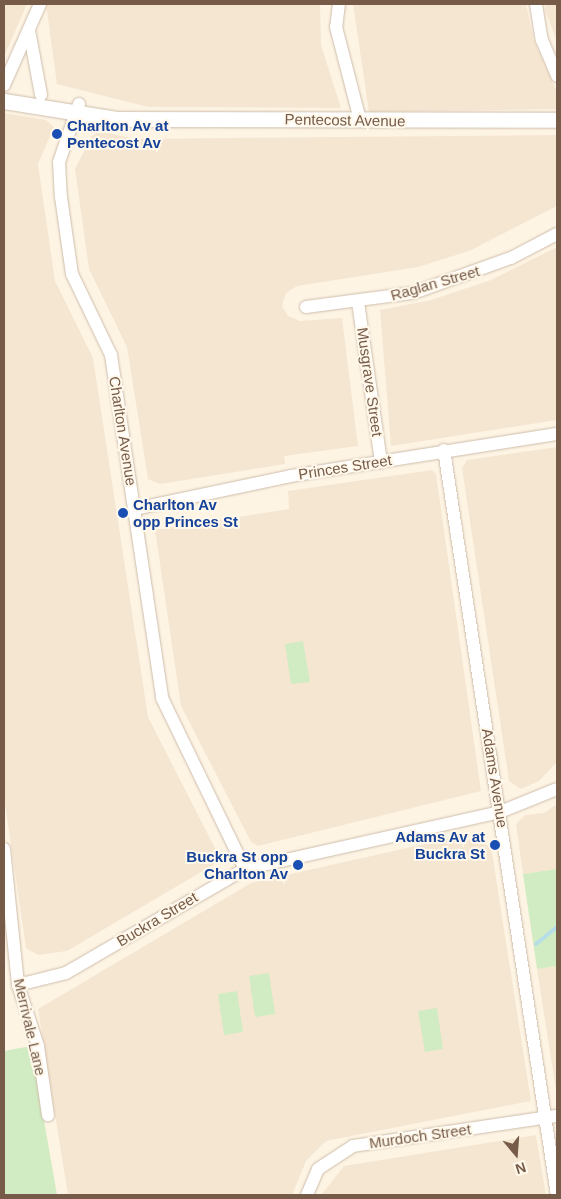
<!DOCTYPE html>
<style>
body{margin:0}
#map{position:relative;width:561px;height:1199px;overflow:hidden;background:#fdf4e4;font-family:Arial,sans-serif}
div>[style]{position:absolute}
.residential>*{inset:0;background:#f5e6d2}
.green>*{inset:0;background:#d1ebc2}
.stream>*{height:4px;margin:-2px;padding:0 2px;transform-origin:2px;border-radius:2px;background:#b7dee7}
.roads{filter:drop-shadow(0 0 1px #cfbcaa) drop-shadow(0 0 1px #cfbcaa)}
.minor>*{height:12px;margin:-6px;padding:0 6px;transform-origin:6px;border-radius:6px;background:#fff}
.tertiary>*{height:15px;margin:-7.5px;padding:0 7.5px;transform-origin:7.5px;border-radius:7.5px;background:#fff}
.dots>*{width:14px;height:14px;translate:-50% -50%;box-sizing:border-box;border:2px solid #fff8eb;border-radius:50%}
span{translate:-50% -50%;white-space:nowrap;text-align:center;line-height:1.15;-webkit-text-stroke:4px #fff8eb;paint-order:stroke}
.street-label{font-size:15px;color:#765b48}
.transit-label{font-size:15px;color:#164399;font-weight:700}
.left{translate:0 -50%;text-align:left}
.right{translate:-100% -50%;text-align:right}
.frame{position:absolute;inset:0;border:5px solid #765b48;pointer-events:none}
.north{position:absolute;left:491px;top:1129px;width:50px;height:50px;-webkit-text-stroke:4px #fff8eb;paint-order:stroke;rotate:162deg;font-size:14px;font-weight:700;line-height:20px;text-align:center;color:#765b48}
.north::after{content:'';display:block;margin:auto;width:18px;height:22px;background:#765b48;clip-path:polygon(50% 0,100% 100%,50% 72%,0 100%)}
</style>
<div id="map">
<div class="residential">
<div style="clip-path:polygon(4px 4px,27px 4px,4px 57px)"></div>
<div style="clip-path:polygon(46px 4px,320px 4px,321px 45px,341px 108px,148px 107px,57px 84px)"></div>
<div style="clip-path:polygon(353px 4px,526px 4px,534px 41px,557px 92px,557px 109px,369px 112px)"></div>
<div style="clip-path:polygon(546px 4px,557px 4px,557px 42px,545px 10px)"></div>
<div style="clip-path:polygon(4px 113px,46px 120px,54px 127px,38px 164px,55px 281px,93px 358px,148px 717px,219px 856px,218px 862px,67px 951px,38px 955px,26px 948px,4px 797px)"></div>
<div style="clip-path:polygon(100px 131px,134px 139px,557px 135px,557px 206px,469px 251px,418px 267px,297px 286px,286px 293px,282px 306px,288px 316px,300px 321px,342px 318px,358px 446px,284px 456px,285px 464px,160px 484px,148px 479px,127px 347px,89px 269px,75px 169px,92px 136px)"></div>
<div style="clip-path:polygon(557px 247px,557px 420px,391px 446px,380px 310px,431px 300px,491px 280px)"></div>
<div style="clip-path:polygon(557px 447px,557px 762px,539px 781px,521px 789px,509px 781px,462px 468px,467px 460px)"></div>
<div style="clip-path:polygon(432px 470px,436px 474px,481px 791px,258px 846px,251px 842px,181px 706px,155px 530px,289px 509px,288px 491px)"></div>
<div style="clip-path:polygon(557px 804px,557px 869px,523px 874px,516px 824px,525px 815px,544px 813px)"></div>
<div style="clip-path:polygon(456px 837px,491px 846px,531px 1101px,326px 1141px,306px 1161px,292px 1195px,68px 1195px,38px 1009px,251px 883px)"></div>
<div style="clip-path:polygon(557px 966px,557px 1097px,537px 969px)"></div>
<div style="clip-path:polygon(536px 1135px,546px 1195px,321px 1195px,344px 1166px)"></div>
</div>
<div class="green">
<div style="clip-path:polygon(303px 641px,310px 682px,291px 684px,285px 644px)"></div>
<div style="clip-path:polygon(557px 869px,557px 966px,537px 969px,523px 874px)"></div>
<div style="clip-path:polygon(269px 973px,275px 1014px,255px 1017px,249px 976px)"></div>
<div style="clip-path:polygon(237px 991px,243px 1032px,224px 1035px,218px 994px)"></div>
<div style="clip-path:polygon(437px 1008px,443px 1049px,425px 1052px,418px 1011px)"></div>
<div style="clip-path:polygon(31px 1046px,57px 1195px,4px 1195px,4px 1051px)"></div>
</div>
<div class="stream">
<div style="left:536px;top:944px;width:27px;rotate:-39deg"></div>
</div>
<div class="roads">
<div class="minor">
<div style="left:339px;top:4px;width:23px;rotate:97deg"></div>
<div style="left:336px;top:27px;width:96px;rotate:75.5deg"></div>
<div style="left:536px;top:4px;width:36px;rotate:81deg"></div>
<div style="left:542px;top:40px;width:39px;rotate:67deg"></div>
<div style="left:29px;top:30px;width:66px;rotate:79.5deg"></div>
<div style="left:4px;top:85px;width:89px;rotate:-66deg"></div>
<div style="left:79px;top:104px;width:61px;rotate:109deg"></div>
<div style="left:59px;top:162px;width:35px;rotate:87deg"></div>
<div style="left:61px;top:197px;width:78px;rotate:81.9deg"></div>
<div style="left:72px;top:274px;width:90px;rotate:64.3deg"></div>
<div style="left:111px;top:355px;width:347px;rotate:81.5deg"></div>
<div style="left:162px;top:698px;width:190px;rotate:64.1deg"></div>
<div style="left:358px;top:302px;width:162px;rotate:81.8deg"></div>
<div style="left:306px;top:307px;width:108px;rotate:-7.5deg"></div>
<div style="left:413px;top:293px;width:104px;rotate:-19.7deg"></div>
<div style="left:511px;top:258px;width:52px;rotate:-27.6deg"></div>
<div style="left:444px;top:450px;width:754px;rotate:81.38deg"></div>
<div style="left:135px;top:509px;width:159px;rotate:-11.9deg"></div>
<div style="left:291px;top:476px;width:269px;rotate:-9deg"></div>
<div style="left:4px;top:849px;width:137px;rotate:84.1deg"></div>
<div style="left:18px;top:985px;width:64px;rotate:71.8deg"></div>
<div style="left:38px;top:1046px;width:70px;rotate:81.8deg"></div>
<div style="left:18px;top:985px;width:49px;rotate:-14deg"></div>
<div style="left:66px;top:973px;width:207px;rotate:-30.2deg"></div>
<div style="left:245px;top:869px;width:261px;rotate:-12.6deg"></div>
<div style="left:500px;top:812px;width:61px;rotate:-22deg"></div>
<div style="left:307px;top:1195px;width:28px;rotate:-67deg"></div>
<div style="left:318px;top:1169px;width:42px;rotate:-33.3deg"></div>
<div style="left:353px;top:1146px;width:206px;rotate:-8.4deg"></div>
</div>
<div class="tertiary">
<div style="left:4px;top:101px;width:114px;rotate:9.1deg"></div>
<div style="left:117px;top:119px;width:440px;rotate:0.1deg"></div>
</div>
</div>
<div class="dots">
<div style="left:57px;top:134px;background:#1a4fb4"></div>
<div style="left:123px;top:513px;background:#1a4fb4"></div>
<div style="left:495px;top:845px;background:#1a4fb4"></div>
<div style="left:298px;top:865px;background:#1a4fb4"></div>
</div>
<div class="street-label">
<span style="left:345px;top:120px;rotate:1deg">Pentecost Avenue</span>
<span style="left:435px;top:283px;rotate:-16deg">Raglan Street</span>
<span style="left:370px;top:382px;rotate:82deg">Musgrave Street</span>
<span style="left:123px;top:431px;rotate:81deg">Charlton Avenue</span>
<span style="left:345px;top:467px;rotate:-9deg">Princes Street</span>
<span style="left:495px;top:778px;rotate:81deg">Adams Avenue</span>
<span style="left:157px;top:919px;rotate:-31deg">Buckra Street</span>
<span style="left:30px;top:1027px;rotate:77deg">Merrivale Lane</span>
<span style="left:420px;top:1136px;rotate:-8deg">Murdoch Street</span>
</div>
<div class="transit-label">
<span class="left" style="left:67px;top:134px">Charlton Av at<br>Pentecost Av</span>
<span class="left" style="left:133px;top:513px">Charlton Av<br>opp Princes St</span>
<span class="right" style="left:485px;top:845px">Adams Av at<br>Buckra St</span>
<span class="right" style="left:288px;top:865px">Buckra St opp<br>Charlton Av</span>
</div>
<div class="frame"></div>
<div class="north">N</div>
</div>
